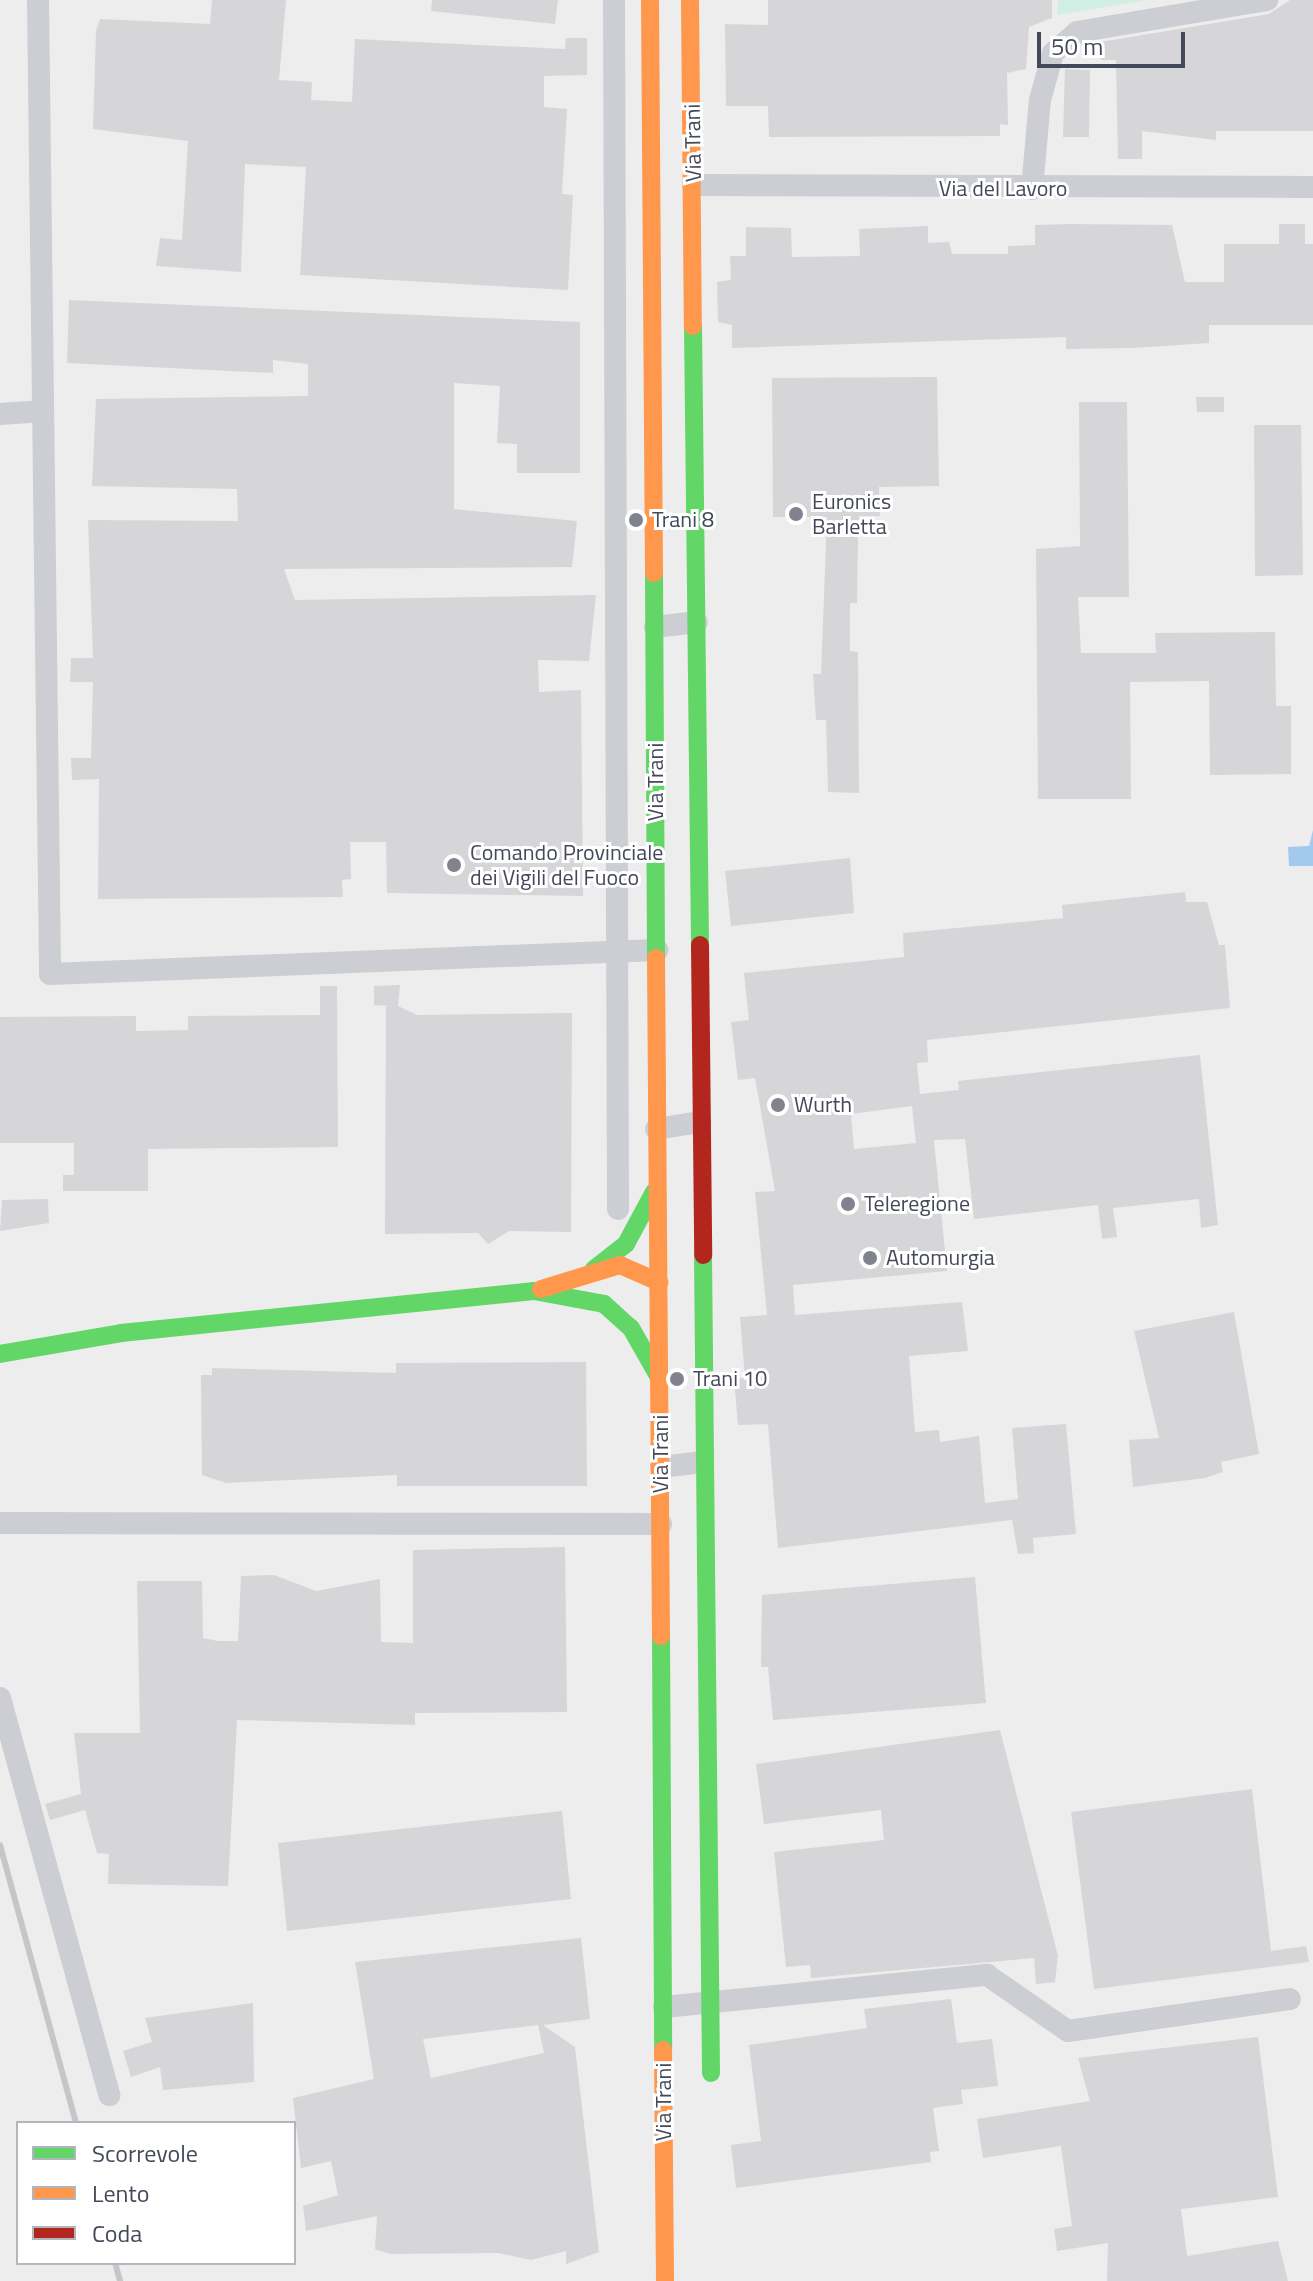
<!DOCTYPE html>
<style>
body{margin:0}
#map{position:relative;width:1313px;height:2281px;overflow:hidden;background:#eeeded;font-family:"Titillium Web",sans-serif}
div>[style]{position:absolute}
.green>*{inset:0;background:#d0eee4}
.water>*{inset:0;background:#a3c9ed}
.building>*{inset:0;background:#d6d6d9}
.street>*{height:22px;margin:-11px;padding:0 11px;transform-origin:11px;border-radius:11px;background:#cdced3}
.fast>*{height:18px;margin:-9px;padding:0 9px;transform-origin:9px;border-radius:9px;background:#63d668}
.slow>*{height:18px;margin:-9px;padding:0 9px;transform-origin:9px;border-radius:9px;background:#ff974d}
.jam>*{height:18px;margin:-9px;padding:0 9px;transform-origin:9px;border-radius:9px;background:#b3261e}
.rail>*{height:6px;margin:-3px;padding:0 3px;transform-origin:3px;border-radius:3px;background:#c5c6c9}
.dots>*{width:22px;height:22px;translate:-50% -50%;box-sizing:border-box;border:4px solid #fff;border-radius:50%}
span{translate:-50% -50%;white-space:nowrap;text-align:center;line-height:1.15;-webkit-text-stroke:6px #fff;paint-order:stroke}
.street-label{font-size:22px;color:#44495a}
.poi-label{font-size:22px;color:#44495a}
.left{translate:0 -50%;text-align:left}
.legend{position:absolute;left:16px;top:2121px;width:280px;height:144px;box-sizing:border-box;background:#fff;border:2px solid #b4b6bd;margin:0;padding:10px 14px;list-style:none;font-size:24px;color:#44495a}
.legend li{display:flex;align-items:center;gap:16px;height:40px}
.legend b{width:40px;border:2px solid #b4b6bd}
.scale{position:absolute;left:1037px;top:32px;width:148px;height:36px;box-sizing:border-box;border:4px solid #44495a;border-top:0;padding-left:10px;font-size:24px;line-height:28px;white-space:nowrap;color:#44495a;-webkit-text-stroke:6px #fff;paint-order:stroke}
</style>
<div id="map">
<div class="green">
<div style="clip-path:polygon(1058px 0,1148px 0,1057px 15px)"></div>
</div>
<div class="water">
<div style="clip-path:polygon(1313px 830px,1313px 866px,1289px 866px,1288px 847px,1309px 846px)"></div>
</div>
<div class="building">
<div style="clip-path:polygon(212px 0,286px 0,279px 80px,312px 82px,311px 100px,352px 102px,355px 39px,565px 49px,566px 38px,587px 38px,587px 75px,544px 76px,544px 107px,567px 109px,562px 194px,573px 195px,568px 290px,300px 275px,306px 167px,245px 164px,241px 272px,156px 266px,160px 238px,182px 240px,188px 141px,93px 129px,96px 31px,100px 19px,210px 24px)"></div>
<div style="clip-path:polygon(432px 0,558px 0,555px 24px,431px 11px)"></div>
<div style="clip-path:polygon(768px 0,1052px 0,1052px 18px,1029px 27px,1026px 69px,1007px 73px,1008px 125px,1000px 124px,1000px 136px,769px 137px,768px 106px,726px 106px,725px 24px,768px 25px)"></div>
<div style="clip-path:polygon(1290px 0,1313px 0,1313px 131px,1216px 131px,1216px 140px,1142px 131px,1142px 159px,1118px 159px,1116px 60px,1101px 60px,1100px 42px,1269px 14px)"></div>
<div style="clip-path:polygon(1065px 69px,1090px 70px,1089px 137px,1063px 137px)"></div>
<div style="clip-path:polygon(1070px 224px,1172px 225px,1185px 282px,1224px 282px,1224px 244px,1279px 244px,1279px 224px,1305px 224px,1305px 244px,1313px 244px,1313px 325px,1209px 325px,1209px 343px,1134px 348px,1066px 349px,1066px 337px,732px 348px,732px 325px,718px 322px,717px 282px,731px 280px,730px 256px,746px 256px,746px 227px,791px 228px,792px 257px,860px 256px,859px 229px,928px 226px,928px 243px,949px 242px,952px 254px,1008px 254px,1008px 246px,1035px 245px,1035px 225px)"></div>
<div style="clip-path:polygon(69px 300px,580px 322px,580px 473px,517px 473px,517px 444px,497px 443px,500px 386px,454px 383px,454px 509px,577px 521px,572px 567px,284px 569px,295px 600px,596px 595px,589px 661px,538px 660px,539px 692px,581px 690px,583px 896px,387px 893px,386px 842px,350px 842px,351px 879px,342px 880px,343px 897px,98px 899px,99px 779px,72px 780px,71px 758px,91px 758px,93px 682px,70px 682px,71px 658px,93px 658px,88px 520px,238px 521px,237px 489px,92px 486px,96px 399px,308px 396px,308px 364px,273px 360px,273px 373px,67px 363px)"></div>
<div style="clip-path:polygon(937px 377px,939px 486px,879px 487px,880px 516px,865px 517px,865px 536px,858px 536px,857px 603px,850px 603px,850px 651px,858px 652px,859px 793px,828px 792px,826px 720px,816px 720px,813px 674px,821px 674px,827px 517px,773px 517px,772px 378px)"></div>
<div style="clip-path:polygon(1196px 397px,1224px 397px,1224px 412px,1197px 412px)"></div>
<div style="clip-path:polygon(1079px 402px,1127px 402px,1129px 597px,1078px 597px,1081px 653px,1156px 653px,1155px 633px,1275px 632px,1276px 706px,1291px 706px,1291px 774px,1210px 775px,1209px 681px,1130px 682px,1131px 799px,1038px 799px,1036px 549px,1080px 546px)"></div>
<div style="clip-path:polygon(1254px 425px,1301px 425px,1303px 575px,1255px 576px)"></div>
<div style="clip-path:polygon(850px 858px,854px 913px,731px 926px,725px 871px)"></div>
<div style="clip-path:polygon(evenodd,1185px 892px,1186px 902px,1207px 902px,1219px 945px,1225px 945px,1230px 1008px,927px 1040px,928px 1062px,917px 1063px,920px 1094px,959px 1090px,958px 1081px,1200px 1055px,1218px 1225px,1201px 1228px,1199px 1199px,1113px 1208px,1117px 1237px,1102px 1239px,1098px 1205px,974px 1219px,965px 1139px,934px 1140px,947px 1271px,793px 1285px,795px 1315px,962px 1302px,968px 1351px,909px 1356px,915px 1432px,939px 1430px,940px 1442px,979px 1436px,985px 1503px,1018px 1499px,1012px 1428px,1066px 1424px,1076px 1534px,1033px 1538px,1034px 1553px,1018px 1554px,1012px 1520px,778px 1548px,768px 1424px,738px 1425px,734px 1379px,745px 1378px,740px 1317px,767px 1315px,755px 1192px,775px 1191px,755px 1078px,738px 1080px,731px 1022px,749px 1020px,744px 973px,904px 957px,903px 933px,1063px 918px,1062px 905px,1185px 892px,912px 1106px,916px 1143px,854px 1149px,851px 1114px,912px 1106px)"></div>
<div style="clip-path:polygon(400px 985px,398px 1006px,417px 1015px,572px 1013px,571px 1232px,509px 1231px,488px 1244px,478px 1233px,385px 1234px,386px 1006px,394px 1006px,374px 1005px,374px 986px)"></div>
<div style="clip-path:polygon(320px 986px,337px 986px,338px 1147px,148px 1149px,148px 1191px,63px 1191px,63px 1175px,74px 1175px,74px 1143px,0 1143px,0 1017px,136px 1016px,136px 1031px,188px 1030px,188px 1016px,320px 1015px)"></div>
<div style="clip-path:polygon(48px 1199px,49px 1223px,0 1231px,2px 1200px)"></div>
<div style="clip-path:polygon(1234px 1312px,1259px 1454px,1221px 1462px,1223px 1472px,1205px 1478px,1133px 1487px,1129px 1440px,1159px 1438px,1134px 1331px)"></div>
<div style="clip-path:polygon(586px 1362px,587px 1486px,397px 1486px,397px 1475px,226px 1483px,202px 1475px,201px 1375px,212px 1375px,212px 1368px,396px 1373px,396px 1363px)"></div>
<div style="clip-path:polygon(565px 1547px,567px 1712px,415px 1713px,415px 1725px,237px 1720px,228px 1886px,108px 1884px,109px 1854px,97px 1853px,85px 1810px,50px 1820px,45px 1804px,81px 1794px,74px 1733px,140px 1733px,137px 1581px,202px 1581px,203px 1638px,218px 1641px,238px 1641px,241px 1576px,274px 1575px,316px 1591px,380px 1579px,381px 1642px,413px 1643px,413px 1550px)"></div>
<div style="clip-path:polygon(975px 1577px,986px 1703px,773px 1720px,768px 1667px,761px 1667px,762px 1595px)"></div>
<div style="clip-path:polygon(1000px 1730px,1058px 1956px,1055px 1982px,1036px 1984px,1034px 1958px,811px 1978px,810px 1965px,786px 1967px,774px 1852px,884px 1840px,881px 1810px,764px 1824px,756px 1764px)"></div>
<div style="clip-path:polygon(1252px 1789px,1271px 1951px,1306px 1946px,1309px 1962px,1094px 1989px,1071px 1812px)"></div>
<div style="clip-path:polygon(562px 1811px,571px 1899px,287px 1931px,278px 1843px)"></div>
<div style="clip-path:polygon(evenodd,581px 1938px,590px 2019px,543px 2025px,575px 2047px,599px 2252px,566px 2264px,566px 2251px,531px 2260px,498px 2253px,390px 2254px,375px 2249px,377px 2216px,306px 2231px,303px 2206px,338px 2195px,331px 2161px,301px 2168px,293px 2098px,374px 2079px,355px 1962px,581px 1938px,538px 2025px,544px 2053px,431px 2078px,423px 2039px,538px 2025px)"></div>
<div style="clip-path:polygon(951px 1999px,957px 2043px,992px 2039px,998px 2086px,961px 2090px,963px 2104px,933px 2108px,939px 2151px,930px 2152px,931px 2162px,736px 2188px,731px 2145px,761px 2141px,749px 2045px,867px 2028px,864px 2009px)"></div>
<div style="clip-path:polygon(253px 2003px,254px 2082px,163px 2090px,160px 2067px,131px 2077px,123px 2051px,152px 2042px,145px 2018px)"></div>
<div style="clip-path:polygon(1258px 2037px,1278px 2197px,1181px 2209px,1187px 2256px,1278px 2241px,1288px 2281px,1107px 2281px,1108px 2243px,1057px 2251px,1054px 2229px,1072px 2226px,1061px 2146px,983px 2158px,977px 2119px,1090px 2101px,1078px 2058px)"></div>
</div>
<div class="street">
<div style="left:38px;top:0;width:974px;rotate:89.29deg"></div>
<div style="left:50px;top:974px;width:608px;rotate:-2.26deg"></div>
<div style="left:614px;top:0;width:1209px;rotate:89.81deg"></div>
<div style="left:693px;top:185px;width:620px;rotate:0.18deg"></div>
<div style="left:1032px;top:189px;width:89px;rotate:-84.9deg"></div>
<div style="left:1040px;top:100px;width:49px;rotate:-74.5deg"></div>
<div style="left:1053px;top:53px;width:32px;rotate:-41deg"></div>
<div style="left:1077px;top:32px;width:193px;rotate:-9.6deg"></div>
<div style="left:0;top:414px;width:43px;rotate:-4deg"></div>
<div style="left:655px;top:627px;width:42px;rotate:-6.8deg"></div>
<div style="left:656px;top:1129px;width:45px;rotate:-9deg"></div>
<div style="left:661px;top:1467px;width:42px;rotate:-6.8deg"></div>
<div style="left:0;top:1523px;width:661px;rotate:0.09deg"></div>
<div style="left:0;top:1698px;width:412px;rotate:74.6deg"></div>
<div style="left:664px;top:2007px;width:325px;rotate:-5.7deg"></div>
<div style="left:987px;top:1975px;width:98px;rotate:34.7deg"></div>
<div style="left:1068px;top:2031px;width:224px;rotate:-8.2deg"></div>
</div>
<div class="fast">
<div style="left:693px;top:326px;width:619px;rotate:89.35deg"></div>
<div style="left:654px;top:573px;width:385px;rotate:89.7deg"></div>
<div style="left:703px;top:1255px;width:818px;rotate:89.44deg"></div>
<div style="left:594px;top:1269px;width:41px;rotate:-38deg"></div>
<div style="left:626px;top:1244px;width:59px;rotate:-61.7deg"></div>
<div style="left:0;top:1354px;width:123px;rotate:-9.8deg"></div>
<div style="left:121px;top:1333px;width:415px;rotate:-5.8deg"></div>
<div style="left:534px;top:1291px;width:71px;rotate:10.5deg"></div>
<div style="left:604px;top:1304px;width:36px;rotate:42deg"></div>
<div style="left:631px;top:1328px;width:53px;rotate:60.5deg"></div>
<div style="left:661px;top:1636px;width:414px;rotate:89.7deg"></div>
</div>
<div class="slow">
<div style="left:650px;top:0;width:573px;rotate:89.6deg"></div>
<div style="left:690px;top:0;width:326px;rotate:89.5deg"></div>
<div style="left:656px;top:958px;width:678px;rotate:89.58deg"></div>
<div style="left:541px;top:1289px;width:83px;rotate:-16.9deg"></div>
<div style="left:620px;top:1265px;width:43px;rotate:23.6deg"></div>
<div style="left:663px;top:2050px;width:231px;rotate:89.5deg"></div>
</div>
<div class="jam">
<div style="left:700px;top:945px;width:310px;rotate:89.4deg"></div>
</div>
<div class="rail">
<div style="left:0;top:1845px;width:288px;rotate:74.7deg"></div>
<div style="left:115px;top:2263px;width:19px;rotate:74deg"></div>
</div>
<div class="dots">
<div style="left:796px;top:514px;background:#80828d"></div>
<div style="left:636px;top:520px;background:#80828d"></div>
<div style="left:454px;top:865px;background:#80828d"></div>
<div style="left:778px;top:1105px;background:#80828d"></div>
<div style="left:848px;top:1204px;background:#80828d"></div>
<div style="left:870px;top:1258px;background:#80828d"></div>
<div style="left:677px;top:1379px;background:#80828d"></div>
</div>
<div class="street-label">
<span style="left:693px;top:143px;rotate:-91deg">Via Trani</span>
<span style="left:1003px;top:189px">Via del Lavoro</span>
<span style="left:656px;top:782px;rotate:-90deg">Via Trani</span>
<span style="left:661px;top:1454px;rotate:-90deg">Via Trani</span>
<span style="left:664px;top:2102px;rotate:-90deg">Via Trani</span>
</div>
<div class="poi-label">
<span class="left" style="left:812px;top:514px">Euronics<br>Barletta</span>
<span class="left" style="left:652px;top:520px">Trani 8</span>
<span class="left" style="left:470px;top:865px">Comando Provinciale<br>dei Vigili del Fuoco</span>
<span class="left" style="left:794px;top:1105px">Wurth</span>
<span class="left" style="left:864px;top:1204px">Teleregione</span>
<span class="left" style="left:886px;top:1258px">Automurgia</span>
<span class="left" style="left:693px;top:1379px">Trani 10</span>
</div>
<ul class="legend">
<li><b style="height:10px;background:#63d668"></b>Scorrevole</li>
<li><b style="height:10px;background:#ff974d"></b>Lento</li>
<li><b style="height:10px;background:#b3261e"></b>Coda</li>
</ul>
<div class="scale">50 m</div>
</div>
